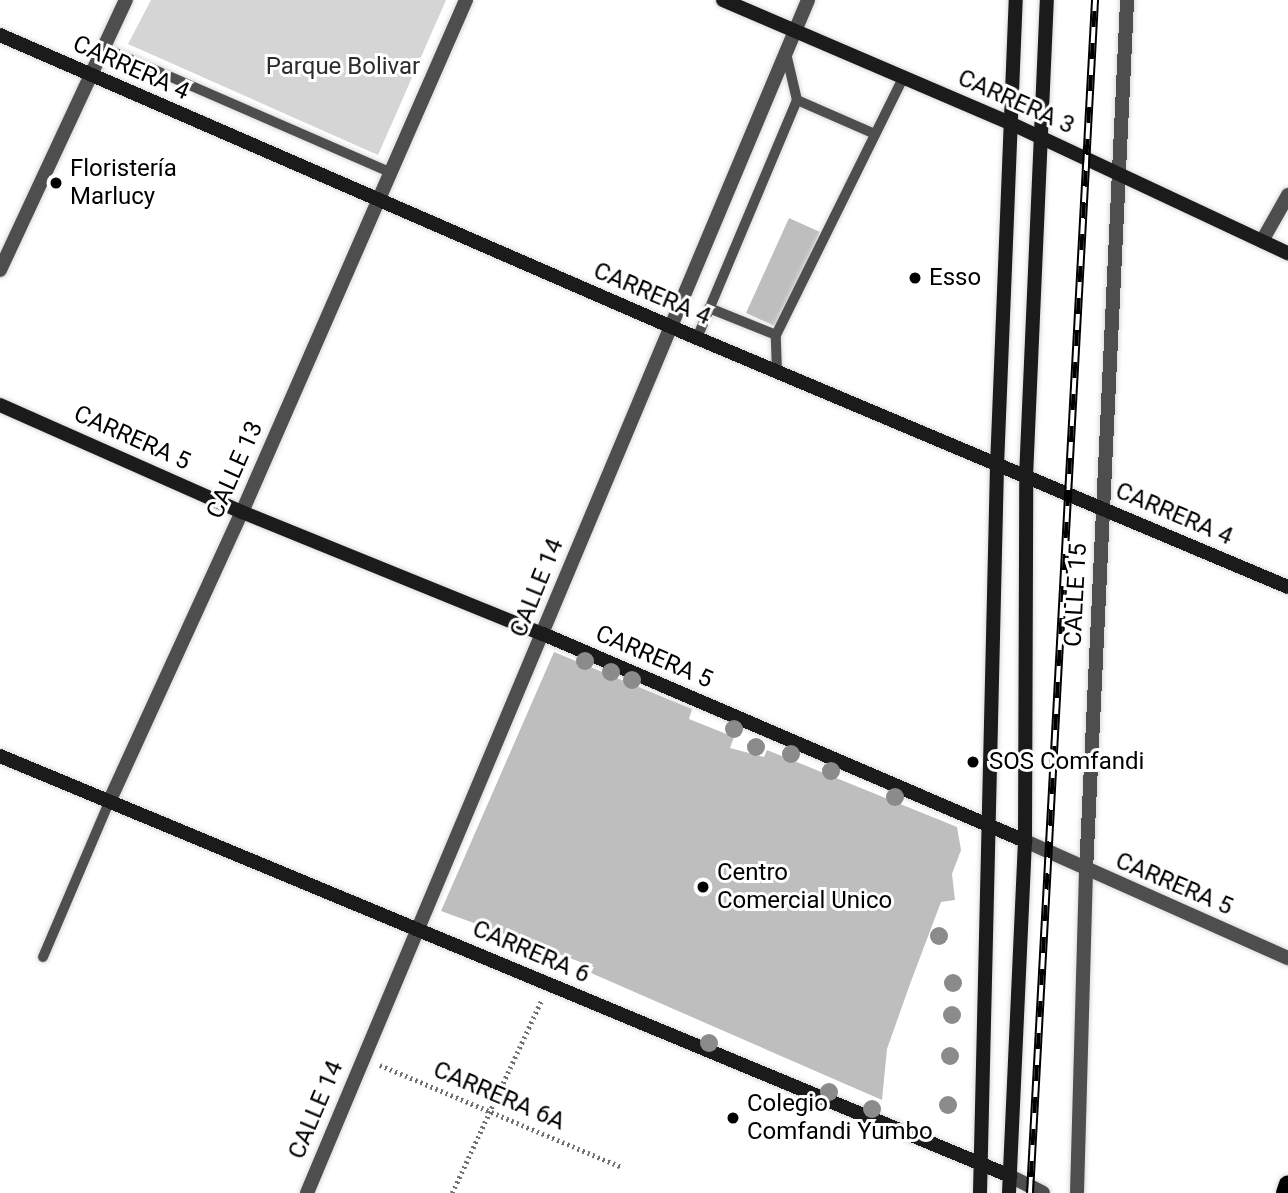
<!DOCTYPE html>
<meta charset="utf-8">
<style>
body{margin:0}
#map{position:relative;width:1288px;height:1193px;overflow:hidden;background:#fff;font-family:Roboto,sans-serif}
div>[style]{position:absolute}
.green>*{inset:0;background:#d5d5d5}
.building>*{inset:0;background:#bebebe}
.path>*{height:4.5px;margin-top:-2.25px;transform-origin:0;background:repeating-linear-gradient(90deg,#707070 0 2px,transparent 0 5.5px)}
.roads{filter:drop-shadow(0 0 2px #dbdbdb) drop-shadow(0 0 2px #dbdbdb)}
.lane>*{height:10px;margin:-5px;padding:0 5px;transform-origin:5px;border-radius:5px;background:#4e4e4e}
.street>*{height:14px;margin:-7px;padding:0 7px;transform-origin:7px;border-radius:7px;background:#4e4e4e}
.secondary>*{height:14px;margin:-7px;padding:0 7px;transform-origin:7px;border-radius:7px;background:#1b1b1b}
.primary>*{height:18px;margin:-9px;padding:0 9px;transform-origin:9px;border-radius:9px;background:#000}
.rail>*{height:8px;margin-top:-4px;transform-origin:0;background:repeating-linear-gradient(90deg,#fff 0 16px,#000 0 32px);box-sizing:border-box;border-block:2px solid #000}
.trees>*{width:18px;height:18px;margin:-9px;border-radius:50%;background:#8b8b8b}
.dots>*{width:19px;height:19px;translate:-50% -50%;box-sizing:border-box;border:4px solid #fff;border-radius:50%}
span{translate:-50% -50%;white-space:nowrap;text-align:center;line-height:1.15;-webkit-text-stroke:6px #fff;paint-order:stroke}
.park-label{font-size:24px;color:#2c2c2c}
.street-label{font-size:24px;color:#000}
.poi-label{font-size:24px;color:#000}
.left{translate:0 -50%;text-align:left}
</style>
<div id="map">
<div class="green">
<div style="clip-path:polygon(151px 0,446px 0,378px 155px,128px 44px)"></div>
</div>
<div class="building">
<div style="clip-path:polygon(789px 218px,820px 232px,777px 327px,746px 313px)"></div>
<div style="clip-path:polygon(554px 652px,692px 709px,689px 719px,734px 737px,730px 748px,764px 757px,767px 750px,957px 827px,961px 850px,952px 874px,955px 900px,941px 902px,910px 984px,887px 1049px,882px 1100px,591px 973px,594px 967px,441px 911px)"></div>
</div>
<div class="path">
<div style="left:380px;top:1065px;width:263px;rotate:22.9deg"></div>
<div style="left:452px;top:1193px;width:212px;rotate:-65.1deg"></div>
</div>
<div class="roads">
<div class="lane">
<div style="left:102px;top:47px;width:311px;rotate:23.5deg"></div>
<div style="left:797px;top:100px;width:85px;rotate:23.6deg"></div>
<div style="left:709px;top:308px;width:72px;rotate:21.9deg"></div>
<div style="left:697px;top:338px;width:258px;rotate:-67.2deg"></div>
<div style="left:797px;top:100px;width:48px;rotate:-103.2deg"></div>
<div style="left:777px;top:372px;width:37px;rotate:-92deg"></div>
<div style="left:776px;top:335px;width:287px;rotate:-63.7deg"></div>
<div style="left:43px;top:957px;width:168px;rotate:-66.9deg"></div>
</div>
<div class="street">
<div style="left:1262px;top:241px;width:53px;rotate:-60.5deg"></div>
<div style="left:0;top:270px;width:298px;rotate:-65deg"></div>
<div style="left:109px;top:802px;width:319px;rotate:-65.4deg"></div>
<div style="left:242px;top:512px;width:559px;rotate:-66.37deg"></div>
<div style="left:1025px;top:841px;width:288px;rotate:24deg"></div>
<div style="left:1010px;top:1176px;width:37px;rotate:27deg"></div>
<div style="left:307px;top:1193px;width:1294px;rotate:-67.22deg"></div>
<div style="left:1077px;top:1193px;width:322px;rotate:-88.4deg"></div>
<div style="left:1086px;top:871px;width:872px;rotate:-87.3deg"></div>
</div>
<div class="secondary">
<div style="left:723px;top:0;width:314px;rotate:23.2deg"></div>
<div style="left:1012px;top:124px;width:305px;rotate:25.1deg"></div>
<div style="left:0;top:35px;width:760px;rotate:23.5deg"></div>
<div style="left:697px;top:338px;width:641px;rotate:22.85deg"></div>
<div style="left:0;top:405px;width:265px;rotate:23.9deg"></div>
<div style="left:242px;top:512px;width:325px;rotate:22.1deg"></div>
<div style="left:543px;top:634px;width:525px;rotate:23.24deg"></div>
<div style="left:0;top:756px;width:1094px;rotate:22.58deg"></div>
<div style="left:980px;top:1193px;width:727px;rotate:-88.66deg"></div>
<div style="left:997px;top:466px;width:466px;rotate:-87.7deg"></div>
<div style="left:1009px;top:1193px;width:352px;rotate:-87.4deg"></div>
<div style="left:1025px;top:841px;width:364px;rotate:-89.8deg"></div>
<div style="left:1026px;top:477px;width:477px;rotate:-87.5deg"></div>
</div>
<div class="primary">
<div style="left:1285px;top:1193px;width:9px;rotate:-72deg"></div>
</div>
</div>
<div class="rail">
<div style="left:1030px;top:1193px;width:1195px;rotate:-86.88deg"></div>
</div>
<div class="trees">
<div style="left:585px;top:661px"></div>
<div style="left:611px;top:672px"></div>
<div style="left:632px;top:680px"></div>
<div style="left:734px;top:729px"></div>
<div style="left:756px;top:747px"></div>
<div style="left:791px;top:754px"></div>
<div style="left:831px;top:771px"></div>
<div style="left:895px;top:797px"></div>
<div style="left:939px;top:936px"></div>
<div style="left:953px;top:983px"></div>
<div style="left:952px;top:1015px"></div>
<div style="left:709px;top:1043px"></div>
<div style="left:950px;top:1056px"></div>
<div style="left:829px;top:1092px"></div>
<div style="left:948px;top:1105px"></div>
<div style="left:872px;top:1109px"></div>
</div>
<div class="dots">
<div style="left:56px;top:183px;background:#000"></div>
<div style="left:915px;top:278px;background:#000"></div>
<div style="left:973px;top:762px;background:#000"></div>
<div style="left:703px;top:887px;background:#000"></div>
<div style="left:733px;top:1118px;background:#000"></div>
</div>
<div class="park-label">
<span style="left:343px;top:67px">Parque Bolivar</span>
</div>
<div class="street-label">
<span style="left:131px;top:68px;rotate:24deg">CARRERA 4</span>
<span style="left:1016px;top:102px;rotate:24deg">CARRERA 3</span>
<span style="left:652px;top:294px;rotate:23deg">CARRERA 4</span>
<span style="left:132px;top:438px;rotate:24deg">CARRERA 5</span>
<span style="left:235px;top:470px;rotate:-66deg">CALLE 13</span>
<span style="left:1174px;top:514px;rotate:23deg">CARRERA 4</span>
<span style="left:537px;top:588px;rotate:-68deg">CALLE 14</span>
<span style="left:1076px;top:595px;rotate:-87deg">CALLE 15</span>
<span style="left:654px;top:657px;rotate:23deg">CARRERA 5</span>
<span style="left:1174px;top:884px;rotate:23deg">CARRERA 5</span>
<span style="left:531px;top:952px;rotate:23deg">CARRERA 6</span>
<span style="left:499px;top:1096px;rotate:23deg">CARRERA 6A</span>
<span style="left:316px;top:1110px;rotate:-67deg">CALLE 14</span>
</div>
<div class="poi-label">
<span class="left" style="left:70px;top:183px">Floristería<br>Marlucy</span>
<span class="left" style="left:929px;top:278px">Esso</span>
<span class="left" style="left:989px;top:762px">SOS Comfandi</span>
<span class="left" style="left:717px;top:887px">Centro<br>Comercial Unico</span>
<span class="left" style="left:747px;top:1118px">Colegio<br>Comfandi Yumbo</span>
</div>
</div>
